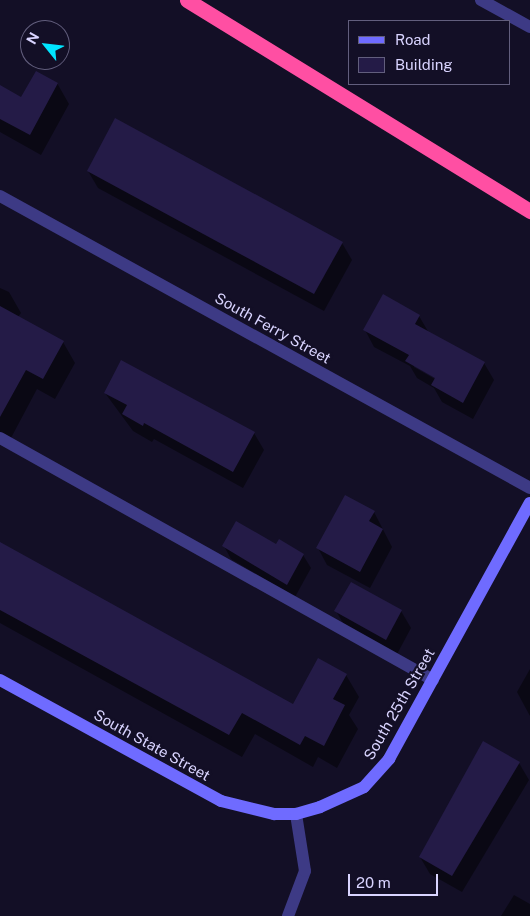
<!DOCTYPE html>
<style>
body{margin:0}
#map{position:relative;width:530px;height:916px;overflow:hidden;background:#130f26;font-family:"Public Sans",sans-serif}
div>[style]{position:absolute}
.shadow>*{inset:0;background:#0007}
.building>*{inset:0;background:#241b47}
.lane>*{height:12px;margin:-6px;padding:0 6px;transform-origin:6px;border-radius:6px;background:#3d3a85}
.street>*{height:12px;margin:-6px;padding:0 6px;transform-origin:6px;border-radius:6px;background:#3d3a85}
.secondary>*{height:12px;margin:-6px;padding:0 6px;transform-origin:6px;border-radius:6px;background:#6f6bff}
.highway>*{height:15px;margin:-7.5px;padding:0 7.5px;transform-origin:7.5px;border-radius:7.5px;background:#ff4fa3}
span{translate:-50% -50%;white-space:nowrap;text-align:center;line-height:1.15;-webkit-text-stroke:4.5px #130f26;paint-order:stroke}
.street-label{font-size:15px;color:#d9d4ff}
.legend{position:absolute;left:348px;top:20px;width:162px;height:65px;box-sizing:border-box;background:#130f26;border:1px solid #625e7d;margin:0;padding:6px 9px;list-style:none;font-size:15px;color:#d9d4ff}
.legend li{display:flex;align-items:center;gap:10px;height:25px}
.legend b{width:25px;border:1px solid #625e7d}
.north{position:absolute;left:20px;top:20px;width:50px;height:50px;box-sizing:border-box;background:#130f26;border:1px solid #625e7d;border-radius:50%;rotate:299deg;font-size:14px;font-weight:700;line-height:20px;text-align:center;color:#d9d4ff}
.north::after{content:'';display:block;margin:auto;width:18px;height:22px;background:#00e5ff;clip-path:polygon(50% 0,100% 100%,50% 72%,0 100%)}
.scale{position:absolute;left:348px;top:874px;width:90px;height:22px;box-sizing:border-box;border:2px solid #d9d4ff;border-top:0;padding-left:6px;font-size:15px;line-height:18px;white-space:nowrap;color:#d9d4ff;-webkit-text-stroke:4px #130f26;paint-order:stroke}
</style>
<div id="map">
<div class="shadow">
<div style="clip-path:polygon(57px 83px,69px 104px,41px 155px,0 132px,0 87px,22px 98px)"></div>
<div style="clip-path:polygon(88px 171px,342px 243px,352px 260px,324px 311px,98px 188px)"></div>
<div style="clip-path:polygon(0 288px,9px 292px,21px 313px,18px 317px,63px 342px,75px 363px,55px 399px,37px 389px,11px 438px,0 432px)"></div>
<div style="clip-path:polygon(evenodd,419px 316px,429px 333px,484px 363px,494px 380px,473px 419px,442px 402px,434px 388px,417px 378px,410px 366px,374px 347px,365px 330px,419px 316px,414px 364px,442px 380px,440px 382px,414px 367px,414px 364px)"></div>
<div style="clip-path:polygon(105px 393px,254px 433px,264px 450px,243px 488px,154px 439px,152px 442px,133px 431px)"></div>
<div style="clip-path:polygon(374px 512px,392px 547px,370px 588px,327px 565px,318px 548px)"></div>
<div style="clip-path:polygon(0 544px,294px 706px,346px 675px,359px 697px,349px 715px,358px 729px,337px 768px,318px 757px,313px 767px,255px 734px,242px 757px,0 623px)"></div>
<div style="clip-path:polygon(277px 545px,303px 555px,311px 568px,295px 597px,231px 559px,224px 546px)"></div>
<div style="clip-path:polygon(336px 611px,401px 611px,411px 628px,396px 656px,346px 628px)"></div>
<div style="clip-path:polygon(530px 669px,530px 716px,517px 692px)"></div>
<div style="clip-path:polygon(519px 763px,529px 780px,462px 892px,430px 874px,420px 857px)"></div>
<div style="clip-path:polygon(514px 895px,530px 904px,530px 916px,501px 916px)"></div>
</div>
<div class="building">
<div style="clip-path:polygon(36px 71px,58px 83px,30px 135px,0 119px,0 85px,21px 97px)"></div>
<div style="clip-path:polygon(115px 118px,343px 242px,314px 294px,87px 171px)"></div>
<div style="clip-path:polygon(383px 294px,420px 315px,415px 324px,485px 362px,463px 403px,431px 385px,435px 378px,405px 361px,409px 355px,363px 330px)"></div>
<div style="clip-path:polygon(0 306px,64px 341px,43px 379px,26px 370px,0 417px)"></div>
<div style="clip-path:polygon(121px 360px,255px 432px,233px 472px,144px 423px,143px 426px,122px 414px,127px 405px,104px 393px)"></div>
<div style="clip-path:polygon(345px 495px,375px 511px,369px 521px,383px 529px,360px 572px,316px 548px)"></div>
<div style="clip-path:polygon(236px 521px,276px 544px,279px 539px,304px 554px,287px 585px,222px 546px)"></div>
<div style="clip-path:polygon(0 542px,293px 704px,318px 658px,347px 674px,333px 699px,345px 705px,324px 746px,305px 736px,300px 745px,242px 713px,229px 735px,0 610px)"></div>
<div style="clip-path:polygon(351px 582px,402px 610px,386px 640px,334px 611px)"></div>
<div style="clip-path:polygon(483px 741px,520px 762px,452px 876px,419px 857px)"></div>
</div>
<div class="lane">
<div style="left:0;top:438px;width:496px;rotate:29.2deg"></div>
</div>
<div class="street">
<div style="left:481px;top:0;width:56px;rotate:28.9deg"></div>
<div style="left:0;top:196px;width:605px;rotate:28.85deg"></div>
<div style="left:288px;top:916px;width:48px;rotate:-69.3deg"></div>
<div style="left:305px;top:871px;width:58px;rotate:-99deg"></div>
</div>
<div class="secondary">
<div style="left:0;top:680px;width:252px;rotate:28.7deg"></div>
<div style="left:221px;top:801px;width:55px;rotate:13.8deg"></div>
<div style="left:274px;top:814px;width:22px"></div>
<div style="left:296px;top:814px;width:25px;rotate:-16deg"></div>
<div style="left:320px;top:807px;width:48px;rotate:-24.4deg"></div>
<div style="left:364px;top:787px;width:38px;rotate:-48deg"></div>
<div style="left:389px;top:759px;width:292px;rotate:-61.2deg"></div>
</div>
<div class="highway">
<div style="left:187px;top:0;width:403px;rotate:31.6deg"></div>
</div>
<div class="street-label">
<span style="left:273px;top:328px;rotate:29deg">South Ferry Street</span>
<span style="left:399px;top:704px;rotate:-60deg">South 25th Street</span>
<span style="left:152px;top:745px;rotate:29deg">South State Street</span>
</div>
<ul class="legend">
<li><b style="height:6px;background:#6f6bff"></b>Road</li>
<li><b style="height:14px;background:#241b47"></b>Building</li>
</ul>
<div class="north">N</div>
<div class="scale">20 m</div>
</div>
